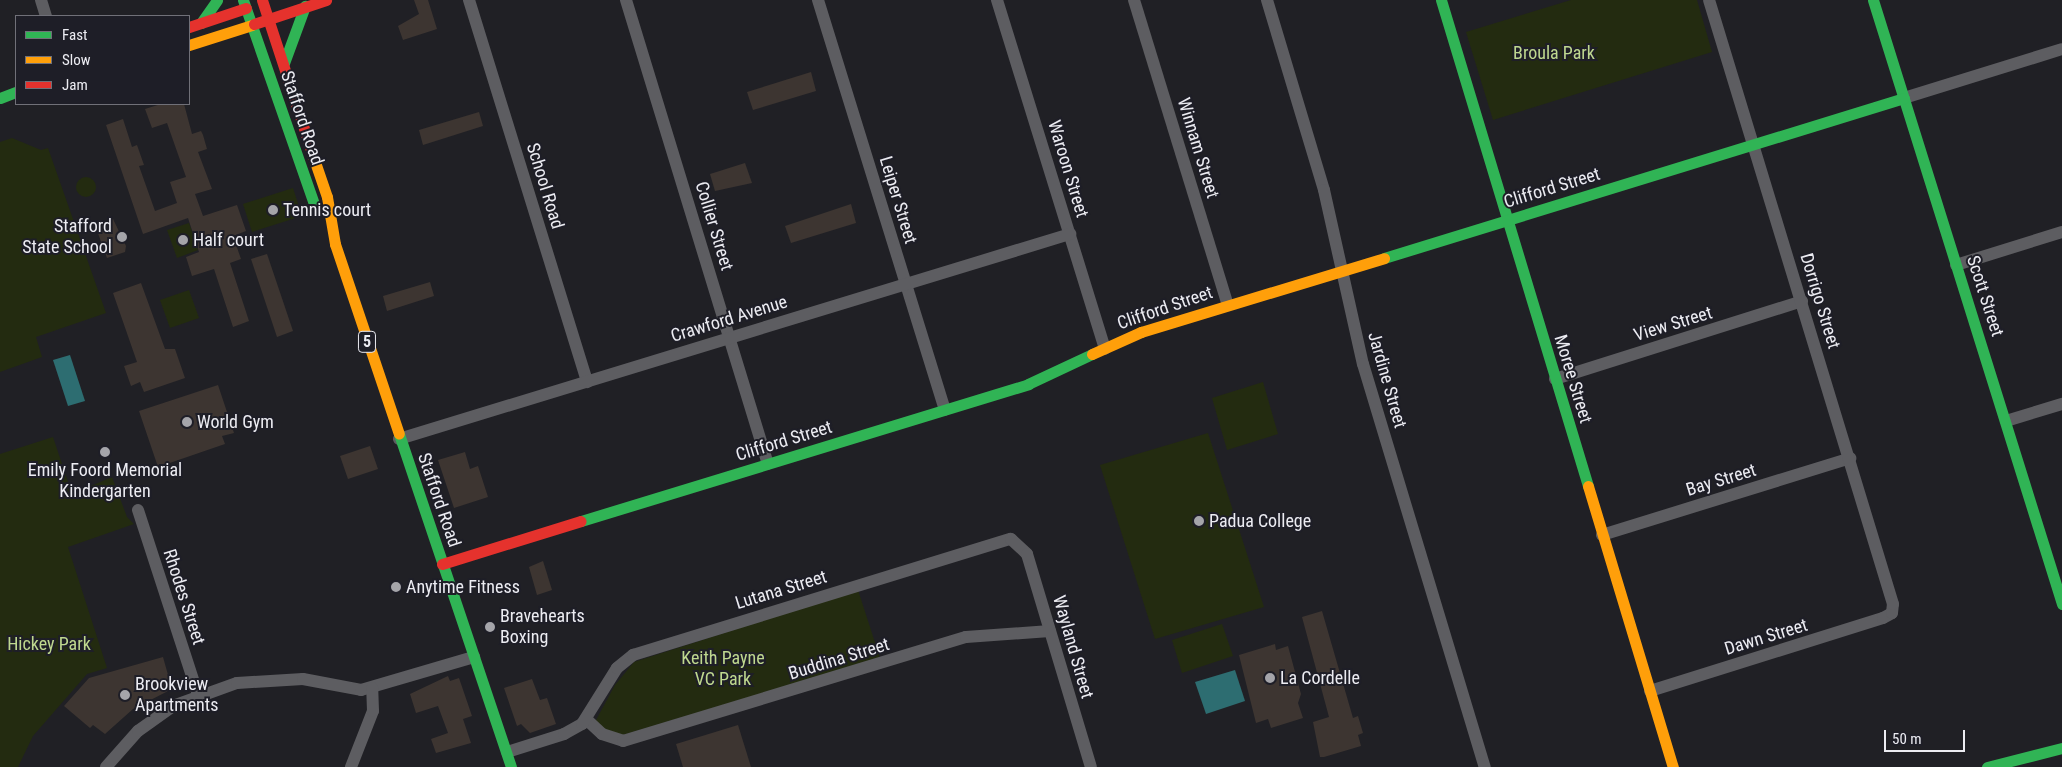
<!DOCTYPE html>
<style>
body{margin:0}
#map{position:relative;width:2062px;height:767px;overflow:hidden;background:#202025;font-family:"Roboto Condensed",sans-serif}
div>[style]{position:absolute}
.green>*{inset:0;background:#232b10}
.round{border-radius:50%}
.water>*{inset:0;background:#2d6d71}
.building>*{inset:0;background:#3d3531}
.street>*{height:12px;margin:-6px;padding:0 6px;transform-origin:6px;border-radius:6px;background:#5d5d61}
.fast>*{height:11px;margin:-5.5px;padding:0 5.5px;transform-origin:5.5px;border-radius:5.5px;background:#30b455}
.slow>*{height:11px;margin:-5.5px;padding:0 5.5px;transform-origin:5.5px;border-radius:5.5px;background:#ff9f0a}
.jam>*{height:11px;margin:-5.5px;padding:0 5.5px;transform-origin:5.5px;border-radius:5.5px;background:#e5322d}
.dots>*{width:14px;height:14px;translate:-50% -50%;box-sizing:border-box;border:2px solid #1e1e27;border-radius:50%}
span{translate:-50% -50%;white-space:nowrap;text-align:center;line-height:1.15;-webkit-text-stroke:4px #1e1e27;paint-order:stroke}
.shield-label span{padding:1px 4px;background:#1e1e27;border:1px solid;border-radius:4px;-webkit-text-stroke-width:0}
.shield-label{font-size:16px;color:#ececf2;font-weight:700}
.park-label{font-size:18px;color:#bfd88f}
.street-label{font-size:18px;color:#ececf2}
.poi-label{font-size:18px;color:#ececf2}
.left{translate:0 -50%;text-align:left}
.right{translate:-100% -50%;text-align:right}
.legend{position:absolute;left:15px;top:15px;width:175px;height:90px;box-sizing:border-box;background:#1e1e27;border:1px solid #707078;margin:0;padding:6px 9px;list-style:none;font-size:15px;color:#ececf2}
.legend li{display:flex;align-items:center;gap:10px;height:25px}
.legend b{width:25px;border:1px solid #707078}
.scale{position:absolute;left:1884px;top:730px;width:81px;height:22px;box-sizing:border-box;border:2px solid #ececf2;border-top:0;padding-left:6px;font-size:15px;line-height:18px;white-space:nowrap;color:#ececf2;-webkit-text-stroke:4px #1e1e27;paint-order:stroke}
</style>
<div id="map">
<div class="green">
<div style="clip-path:polygon(1571px 0,1697px 0,1712px 52px,1493px 120px,1466px 32px)"></div>
<div style="clip-path:polygon(12px 138px,41px 150px,48px 148px,106px 313px,36px 337px,42px 357px,0 372px,0 142px)"></div>
<div class="round" style="left:76px;top:177px;width:20px;height:20px"></div>
<div style="clip-path:polygon(293px 188px,302px 216px,252px 232px,243px 204px)"></div>
<div style="clip-path:polygon(189px 223px,198px 250px,177px 258px,167px 230px)"></div>
<div style="clip-path:polygon(189px 290px,199px 318px,170px 328px,160px 300px)"></div>
<div style="clip-path:polygon(1263px 382px,1278px 434px,1227px 450px,1212px 398px)"></div>
<div style="clip-path:polygon(1208px 433px,1264px 607px,1155px 639px,1100px 465px)"></div>
<div style="clip-path:polygon(53px 437px,72px 494px,112px 477px,127px 517px,134px 524px,68px 547px,107px 668px,87px 674px,33px 736px,18px 767px,0 767px,0 454px)"></div>
<div style="clip-path:polygon(858px 590px,880px 658px,616px 737px,595px 722px,615px 685px,634px 662px)"></div>
<div style="clip-path:polygon(1222px 624px,1233px 656px,1182px 673px,1172px 640px)"></div>
</div>
<div class="water">
<div style="clip-path:polygon(70px 355px,85px 401px,68px 406px,53px 360px)"></div>
<div style="clip-path:polygon(1235px 670px,1245px 701px,1206px 714px,1195px 682px)"></div>
</div>
<div class="building">
<div style="clip-path:polygon(414px 0,428px 0,437px 29px,403px 40px,398px 26px,419px 14px)"></div>
<div style="clip-path:polygon(811px 72px,816px 91px,753px 110px,747px 92px)"></div>
<div style="clip-path:polygon(161px 104px,184px 104px,192px 134px,201px 131px,203px 135px,207px 149px,198px 152px,212px 189px,195px 194px,203px 216px,237px 205px,246px 231px,233px 236px,241px 259px,230px 263px,249px 321px,233px 327px,214px 269px,192px 276px,186px 257px,199px 252px,188px 218px,143px 234px,106px 125px,123px 119px,132px 147px,137px 145px,144px 165px,139px 166px,155px 211px,177px 203px,170px 182px,186px 177px,167px 123px,152px 128px,145px 109px)"></div>
<div style="clip-path:polygon(479px 112px,483px 126px,423px 145px,419px 130px)"></div>
<div style="clip-path:polygon(745px 163px,752px 183px,715px 191px,710px 174px)"></div>
<div style="clip-path:polygon(851px 204px,856px 223px,791px 243px,785px 226px)"></div>
<div style="clip-path:polygon(113px 219px,126px 246px,125px 252px,107px 258px,95px 225px)"></div>
<div style="clip-path:polygon(267px 254px,293px 331px,277px 337px,251px 259px)"></div>
<div style="clip-path:polygon(430px 282px,434px 296px,387px 311px,383px 296px)"></div>
<div style="clip-path:polygon(141px 283px,165px 349px,175px 349px,185px 378px,144px 392px,140px 382px,131px 386px,124px 366px,137px 362px,113px 293px)"></div>
<div style="clip-path:polygon(218px 385px,234px 433px,222px 436px,225px 444px,158px 467px,139px 411px)"></div>
<div style="clip-path:polygon(370px 446px,378px 469px,348px 479px,340px 456px)"></div>
<div style="clip-path:polygon(465px 452px,470px 469px,478px 466px,488px 497px,454px 508px,438px 460px)"></div>
<div style="clip-path:polygon(543px 561px,552px 590px,537px 595px,529px 567px)"></div>
<div style="clip-path:polygon(1322px 611px,1353px 718px,1358px 716px,1363px 733px,1358px 735px,1361px 746px,1324px 757px,1320px 757px,1313px 722px,1329px 717px,1302px 617px)"></div>
<div style="clip-path:polygon(1275px 644px,1276px 650px,1288px 646px,1301px 694px,1298px 703px,1303px 718px,1271px 728px,1268px 719px,1256px 723px,1239px 655px)"></div>
<div style="clip-path:polygon(163px 657px,172px 689px,133px 709px,105px 734px,93px 725px,90px 728px,64px 706px,89px 678px)"></div>
<div style="clip-path:polygon(448px 676px,450px 681px,459px 678px,472px 716px,463px 719px,471px 743px,436px 753px,431px 739px,448px 733px,438px 706px,416px 713px,410px 694px)"></div>
<div style="clip-path:polygon(532px 679px,540px 700px,547px 698px,556px 724px,530px 733px,521px 724px,517px 726px,504px 688px)"></div>
<div style="clip-path:polygon(738px 725px,751px 767px,683px 767px,676px 744px)"></div>
</div>
<div class="street">
<div style="left:41px;top:0;width:17px;rotate:73deg"></div>
<div style="left:469px;top:0;width:400px;rotate:72.8deg"></div>
<div style="left:626px;top:0;width:485px;rotate:73deg"></div>
<div style="left:818px;top:0;width:429px;rotate:72.8deg"></div>
<div style="left:997px;top:0;width:365px;rotate:72.8deg"></div>
<div style="left:1134px;top:0;width:319px;rotate:72.9deg"></div>
<div style="left:1267px;top:0;width:198px;rotate:73.3deg"></div>
<div style="left:1324px;top:190px;width:178px;rotate:77.4deg"></div>
<div style="left:1363px;top:364px;width:421px;rotate:73.2deg"></div>
<div style="left:1904px;top:98px;width:165px;rotate:-17.2deg"></div>
<div style="left:1956px;top:265px;width:111px;rotate:-17.3deg"></div>
<div style="left:1555px;top:379px;width:259px;rotate:-17.5deg"></div>
<div style="left:2006px;top:421px;width:59px;rotate:-16.9deg"></div>
<div style="left:399px;top:439px;width:702px;rotate:-16.99deg"></div>
<div style="left:138px;top:510px;width:194px;rotate:72deg"></div>
<div style="left:1602px;top:535px;width:260px;rotate:-17.2deg"></div>
<div style="left:1650px;top:691px;width:244px;rotate:-17.4deg"></div>
<div style="left:1883px;top:618px;width:10px;rotate:-29deg"></div>
<div style="left:1892px;top:613px;width:9px;rotate:-84deg"></div>
<div style="left:1893px;top:604px;width:631px;rotate:-106.94deg"></div>
<div style="left:586px;top:719px;width:22px;rotate:43deg"></div>
<div style="left:602px;top:734px;width:22px;rotate:18deg"></div>
<div style="left:623px;top:741px;width:358px;rotate:-16.9deg"></div>
<div style="left:966px;top:637px;width:84px;rotate:-4.1deg"></div>
<div style="left:507px;top:752px;width:60px;rotate:-17.5deg"></div>
<div style="left:564px;top:734px;width:21px;rotate:-29deg"></div>
<div style="left:582px;top:724px;width:66px;rotate:-58deg"></div>
<div style="left:617px;top:668px;width:21px;rotate:-39deg"></div>
<div style="left:633px;top:655px;width:395px;rotate:-17.1deg"></div>
<div style="left:1011px;top:539px;width:22px;rotate:43deg"></div>
<div style="left:1027px;top:554px;width:222px;rotate:73.3deg"></div>
<div style="left:106px;top:767px;width:48px;rotate:-48.4deg"></div>
<div style="left:138px;top:731px;width:43px;rotate:-35.5deg"></div>
<div style="left:173px;top:706px;width:68px;rotate:-19.8deg"></div>
<div style="left:237px;top:683px;width:66px;rotate:-3.5deg"></div>
<div style="left:303px;top:679px;width:59px;rotate:10.7deg"></div>
<div style="left:361px;top:690px;width:118px;rotate:-16.3deg"></div>
<div style="left:351px;top:767px;width:60px;rotate:-68.6deg"></div>
<div style="left:373px;top:711px;width:23px;rotate:-92deg"></div>
</div>
<div class="fast">
<div style="left:243px;top:0;width:222px;rotate:70.8deg"></div>
<div style="left:1441px;top:0;width:508px;rotate:73.17deg"></div>
<div style="left:1873px;top:0;width:633px;rotate:72.62deg"></div>
<div style="left:201px;top:23px;width:28px;rotate:-55deg"></div>
<div style="left:284px;top:63px;width:61px;rotate:-69.8deg"></div>
<div style="left:0;top:98px;width:17px;rotate:-21deg"></div>
<div style="left:1384px;top:258px;width:544px;rotate:-17.1deg"></div>
<div style="left:399px;top:434px;width:351px;rotate:71.4deg"></div>
<div style="left:581px;top:521px;width:468px;rotate:-17deg"></div>
<div style="left:1028px;top:384px;width:71px;rotate:-25.1deg"></div>
<div style="left:1987px;top:767px;width:77px;rotate:-14.2deg"></div>
</div>
<div class="slow">
<div style="left:189px;top:45px;width:66px;rotate:-17.6deg"></div>
<div style="left:313px;top:156px;width:43px;rotate:71.1deg"></div>
<div style="left:327px;top:197px;width:48px;rotate:80.3deg"></div>
<div style="left:335px;top:244px;width:200px;rotate:71.4deg"></div>
<div style="left:1092px;top:354px;width:54px;rotate:-24.2deg"></div>
<div style="left:1141px;top:332px;width:254px;rotate:-16.9deg"></div>
<div style="left:1588px;top:486px;width:294px;rotate:73.2deg"></div>
</div>
<div class="jam">
<div style="left:262px;top:0;width:164px;rotate:71.9deg"></div>
<div style="left:254px;top:24px;width:76px;rotate:-18.4deg"></div>
<div style="left:189px;top:27px;width:60px;rotate:-18.4deg"></div>
<div style="left:442px;top:564px;width:145px;rotate:-17.2deg"></div>
</div>
<div class="dots">
<div style="left:273px;top:210px;background:#a5a5aa"></div>
<div style="left:122px;top:237px;background:#a5a5aa"></div>
<div style="left:183px;top:240px;background:#a5a5aa"></div>
<div style="left:187px;top:422px;background:#a5a5aa"></div>
<div style="left:105px;top:452px;background:#a5a5aa"></div>
<div style="left:1199px;top:521px;background:#a5a5aa"></div>
<div style="left:396px;top:587px;background:#a5a5aa"></div>
<div style="left:490px;top:627px;background:#a5a5aa"></div>
<div style="left:1270px;top:678px;background:#a5a5aa"></div>
<div style="left:125px;top:695px;background:#a5a5aa"></div>
</div>
<div class="shield-label">
<span style="left:367px;top:342px">5</span>
</div>
<div class="park-label">
<span style="left:1554px;top:53px">Broula Park</span>
<span style="left:49px;top:644px">Hickey Park</span>
<span style="left:723px;top:669px">Keith Payne<br>VC Park</span>
</div>
<div class="street-label">
<span style="left:302px;top:118px;rotate:71deg">Stafford Road</span>
<span style="left:1198px;top:148px;rotate:73deg">Winnam Street</span>
<span style="left:1068px;top:169px;rotate:73deg">Waroon Street</span>
<span style="left:545px;top:186px;rotate:73deg">School Road</span>
<span style="left:1552px;top:188px;rotate:-17deg">Clifford Street</span>
<span style="left:898px;top:200px;rotate:73deg">Leiper Street</span>
<span style="left:714px;top:226px;rotate:73deg">Collier Street</span>
<span style="left:1985px;top:296px;rotate:72deg">Scott Street</span>
<span style="left:1820px;top:301px;rotate:73deg">Dorrigo Street</span>
<span style="left:1165px;top:308px;rotate:-19deg">Clifford Street</span>
<span style="left:729px;top:319px;rotate:-17deg">Crawford Avenue</span>
<span style="left:1673px;top:324px;rotate:-17deg">View Street</span>
<span style="left:1573px;top:379px;rotate:73deg">Moree Street</span>
<span style="left:1387px;top:380px;rotate:74deg">Jardine Street</span>
<span style="left:784px;top:441px;rotate:-17deg">Clifford Street</span>
<span style="left:1721px;top:480px;rotate:-17deg">Bay Street</span>
<span style="left:439px;top:500px;rotate:71deg">Stafford Road</span>
<span style="left:781px;top:590px;rotate:-17deg">Lutana Street</span>
<span style="left:184px;top:597px;rotate:72deg">Rhodes Street</span>
<span style="left:1766px;top:637px;rotate:-17deg">Dawn Street</span>
<span style="left:1073px;top:647px;rotate:74deg">Wayland Street</span>
<span style="left:839px;top:659px;rotate:-17deg">Buddina Street</span>
</div>
<div class="poi-label">
<span class="left" style="left:283px;top:210px">Tennis court</span>
<span class="right" style="left:112px;top:237px">Stafford<br>State School</span>
<span class="left" style="left:193px;top:240px">Half court</span>
<span class="left" style="left:197px;top:422px">World Gym</span>
<span style="left:105px;top:481px">Emily Foord Memorial<br>Kindergarten</span>
<span class="left" style="left:1209px;top:521px">Padua College</span>
<span class="left" style="left:406px;top:587px">Anytime Fitness</span>
<span class="left" style="left:500px;top:627px">Bravehearts<br>Boxing</span>
<span class="left" style="left:1280px;top:678px">La Cordelle</span>
<span class="left" style="left:135px;top:695px">Brookview<br>Apartments</span>
</div>
<ul class="legend">
<li><b style="height:6px;background:#30b455"></b>Fast</li>
<li><b style="height:6px;background:#ff9f0a"></b>Slow</li>
<li><b style="height:6px;background:#e5322d"></b>Jam</li>
</ul>
<div class="scale">50 m</div>
</div>
